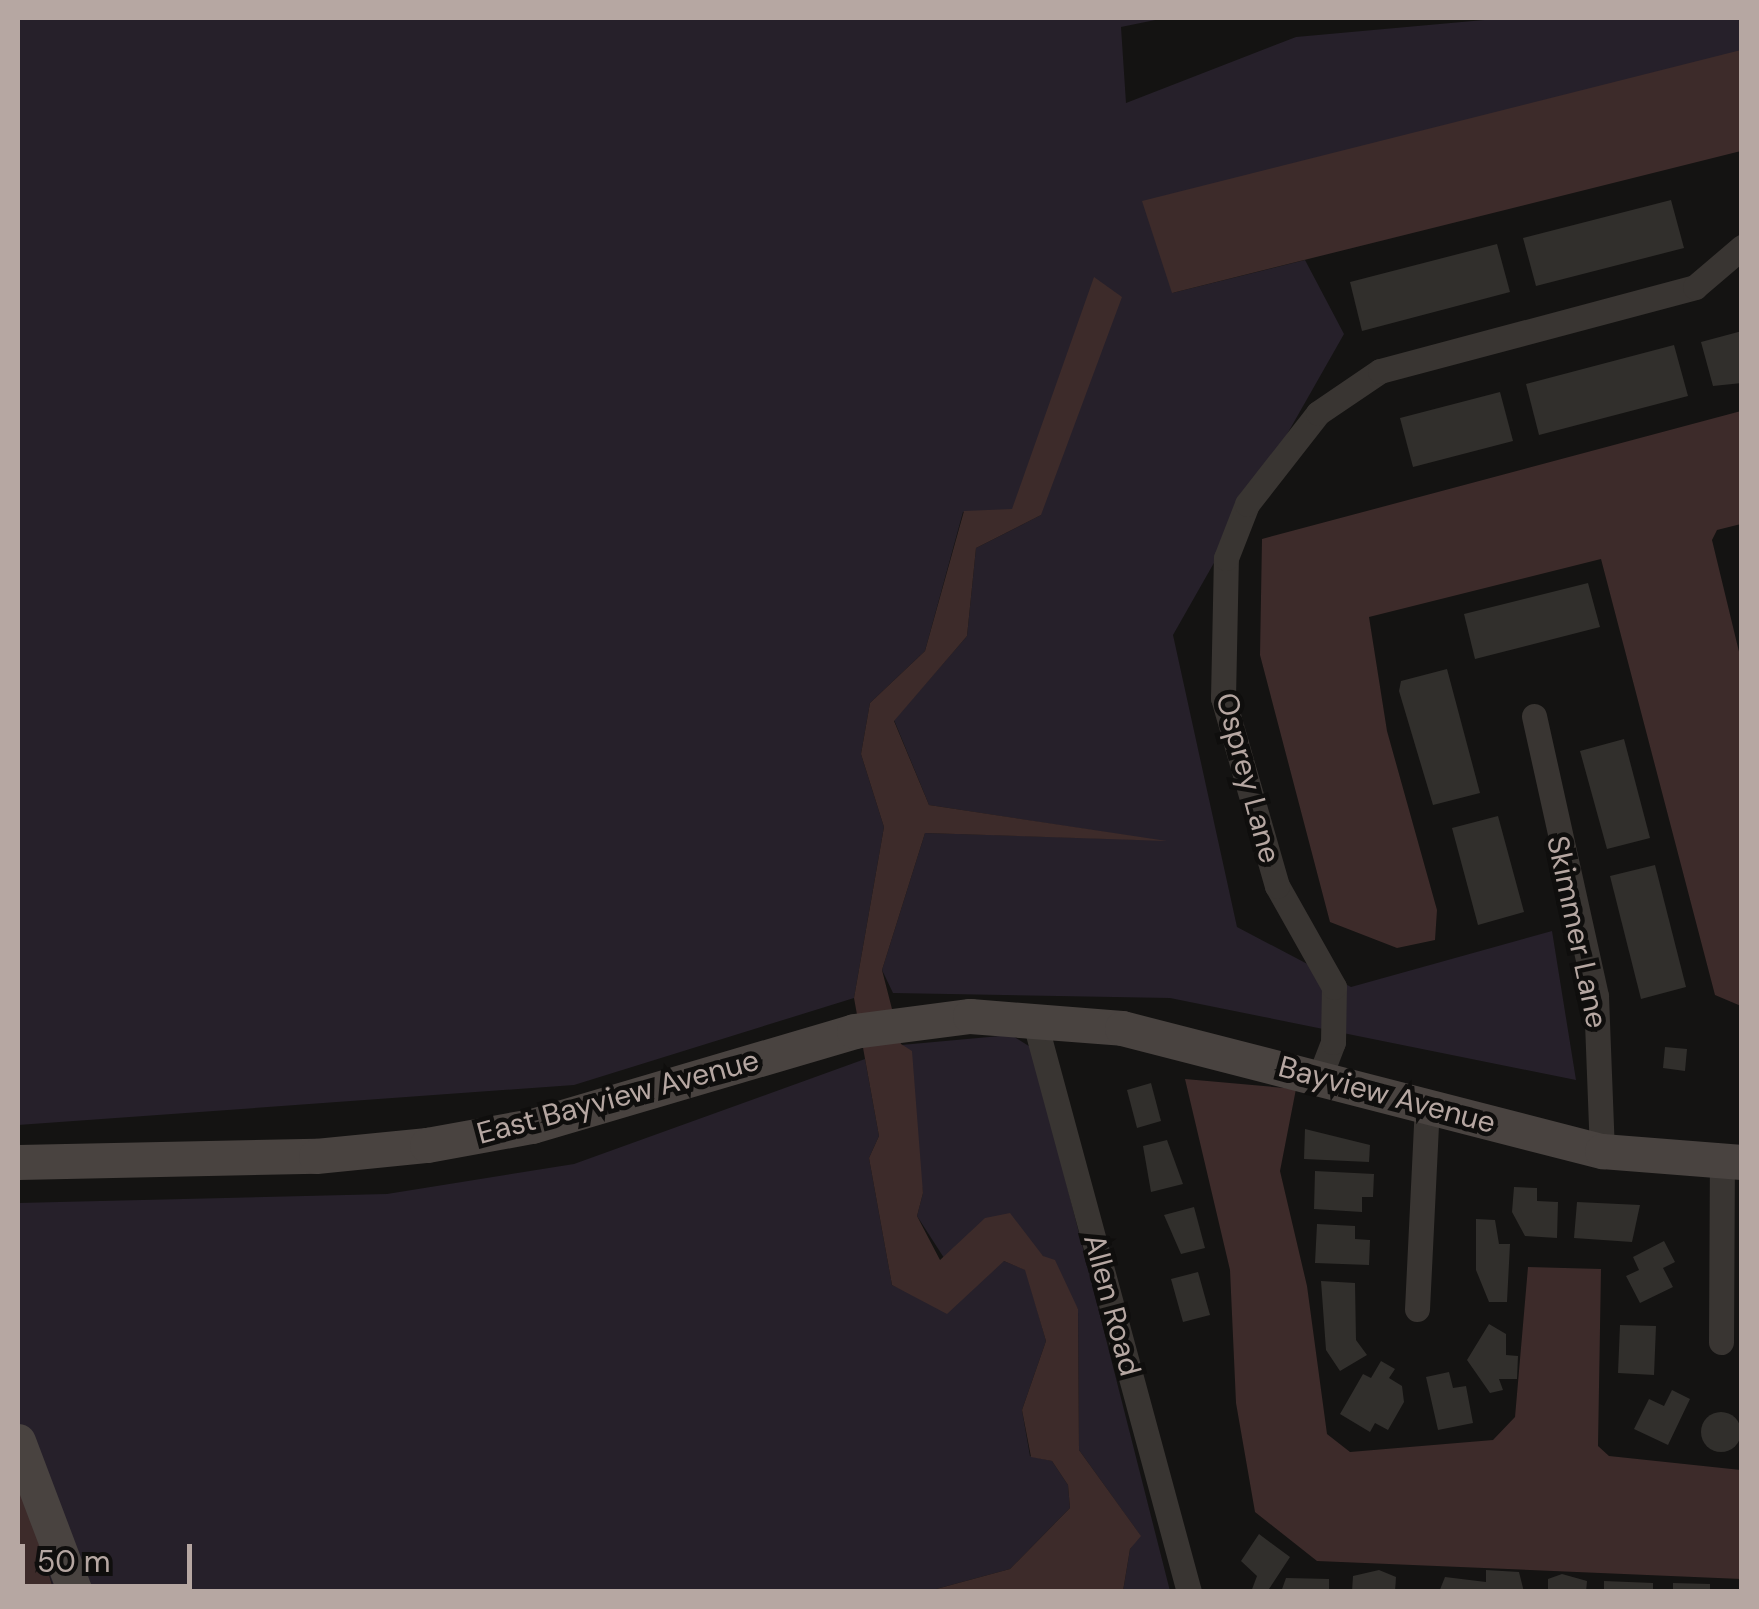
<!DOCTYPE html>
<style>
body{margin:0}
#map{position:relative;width:1759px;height:1609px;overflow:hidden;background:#141312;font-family:"DM Sans",sans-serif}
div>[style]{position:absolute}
.green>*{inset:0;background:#26202a}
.water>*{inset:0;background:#3d2b2a}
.building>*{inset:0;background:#312f2c}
.round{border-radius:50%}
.street>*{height:25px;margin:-12.5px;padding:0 12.5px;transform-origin:12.5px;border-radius:12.5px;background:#393532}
.secondary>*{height:35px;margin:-17.5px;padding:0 17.5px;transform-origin:17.5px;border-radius:17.5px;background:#494340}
span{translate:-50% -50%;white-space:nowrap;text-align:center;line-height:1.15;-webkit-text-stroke:9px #0f0e0d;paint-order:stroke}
.street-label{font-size:30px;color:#b6a7a2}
.frame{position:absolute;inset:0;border:20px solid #b6a7a2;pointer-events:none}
.scale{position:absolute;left:20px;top:1544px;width:172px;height:45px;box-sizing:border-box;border:5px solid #b6a7a2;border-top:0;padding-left:12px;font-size:30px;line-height:35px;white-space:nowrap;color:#b6a7a2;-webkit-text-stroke:8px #0f0e0d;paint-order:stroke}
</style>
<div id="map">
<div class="green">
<div style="clip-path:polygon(18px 18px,1165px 18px,1121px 27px,1126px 103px,1296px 37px,1506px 18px,1741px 18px,1741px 50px,1172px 293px,1305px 260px,1344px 334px,1173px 635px,1237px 927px,1351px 987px,1552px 931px,1576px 1080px,1170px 998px,893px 993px,882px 970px,925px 833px,1155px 840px,929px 805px,894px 720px,967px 636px,976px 548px,1041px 515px,1012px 510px,963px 512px,925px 651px,870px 703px,861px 754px,884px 827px,854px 998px,574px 1085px,18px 1125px)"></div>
<div style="clip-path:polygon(1011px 1035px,1032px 1048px,1170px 1591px,1123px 1591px,1130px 1549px,1140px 1535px,1079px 1450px,1078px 1309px,1043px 1256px,985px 1219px,946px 1261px,917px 1216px,923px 1193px,901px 1045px)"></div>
<div style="clip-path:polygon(865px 1059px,879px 1136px,869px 1158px,892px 1285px,907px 1292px,1004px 1261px,1026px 1270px,1046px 1341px,1022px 1410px,1030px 1456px,1052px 1461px,1068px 1485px,1070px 1508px,1010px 1569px,929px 1591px,55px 1592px,18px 1485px,18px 1203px,387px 1194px,574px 1164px)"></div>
</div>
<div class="water">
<div style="clip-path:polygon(1741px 50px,1741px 151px,1172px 293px,1142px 201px)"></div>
<div style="clip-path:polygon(1094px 277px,1122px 297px,1041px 515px,976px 548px,967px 636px,894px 721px,929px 805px,1167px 841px,925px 833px,882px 970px,901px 1044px,912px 1051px,923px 1193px,917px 1216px,940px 1260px,985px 1218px,1010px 1213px,1043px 1256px,1055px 1260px,1078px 1309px,1079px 1450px,1141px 1536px,1130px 1549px,1123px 1591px,929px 1591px,1010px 1569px,1070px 1508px,1068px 1485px,1052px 1461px,1031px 1457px,1022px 1410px,1046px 1341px,1025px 1270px,1004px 1261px,947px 1314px,892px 1285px,869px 1158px,879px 1136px,854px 998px,884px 827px,861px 754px,870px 703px,925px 651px,964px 511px,1012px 509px)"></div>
<div style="clip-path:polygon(1741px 411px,1741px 524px,1717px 530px,1712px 540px,1741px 660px,1741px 1006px,1715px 995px,1601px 559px,1369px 617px,1387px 731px,1437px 910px,1435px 940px,1397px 948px,1330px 922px,1260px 655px,1262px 539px)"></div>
<div style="clip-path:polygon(1185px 1079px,1296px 1089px,1280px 1171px,1307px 1286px,1327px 1434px,1350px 1452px,1493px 1440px,1515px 1417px,1528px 1267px,1601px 1269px,1598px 1446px,1609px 1456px,1741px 1470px,1741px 1579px,1317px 1561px,1255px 1512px,1236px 1403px,1230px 1270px)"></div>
<div style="clip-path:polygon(18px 1485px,22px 1490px,54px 1591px,18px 1591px)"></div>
</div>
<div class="building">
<div style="clip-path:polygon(1671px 200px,1684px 248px,1536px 286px,1523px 238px)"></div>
<div style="clip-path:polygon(1497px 244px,1510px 292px,1362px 331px,1350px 282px)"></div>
<div style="clip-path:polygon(1742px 331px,1742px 383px,1713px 386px,1701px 342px)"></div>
<div style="clip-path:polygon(1674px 345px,1688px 396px,1539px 435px,1526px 384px)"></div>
<div style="clip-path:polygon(1500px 392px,1513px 441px,1413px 467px,1400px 418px)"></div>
<div style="clip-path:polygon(1588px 583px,1600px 627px,1475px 659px,1464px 614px)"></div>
<div style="clip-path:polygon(1447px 669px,1480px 793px,1433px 805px,1399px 691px,1401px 681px)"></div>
<div style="clip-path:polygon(1624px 739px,1650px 838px,1607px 849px,1580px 751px)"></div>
<div style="clip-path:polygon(1498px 816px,1524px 912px,1478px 925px,1452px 828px)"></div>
<div style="clip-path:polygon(1655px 865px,1686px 987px,1641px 999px,1610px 876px)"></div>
<div style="clip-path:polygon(1665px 1047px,1687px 1049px,1685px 1071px,1663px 1068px)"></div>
<div style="clip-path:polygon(1151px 1083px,1161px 1121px,1137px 1128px,1127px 1090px)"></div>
<div style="clip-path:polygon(1305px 1129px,1370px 1145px,1369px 1162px,1304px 1159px)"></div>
<div style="clip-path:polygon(1167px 1140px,1183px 1184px,1151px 1192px,1143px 1146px)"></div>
<div style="clip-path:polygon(1315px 1171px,1374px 1174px,1373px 1197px,1362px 1197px,1362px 1212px,1314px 1209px)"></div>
<div style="clip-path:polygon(1514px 1187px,1537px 1188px,1537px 1201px,1558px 1202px,1557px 1238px,1525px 1236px,1512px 1212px)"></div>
<div style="clip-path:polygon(1577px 1202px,1640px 1205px,1632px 1242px,1574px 1238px)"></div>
<div style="clip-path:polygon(1194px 1207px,1205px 1248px,1181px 1254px,1164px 1215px)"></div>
<div style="clip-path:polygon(1476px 1219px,1495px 1220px,1499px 1244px,1510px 1244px,1507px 1302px,1489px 1302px,1476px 1270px)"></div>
<div style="clip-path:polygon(1317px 1224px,1355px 1226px,1355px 1239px,1370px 1240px,1369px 1265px,1315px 1263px)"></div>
<div style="clip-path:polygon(1664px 1241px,1675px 1262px,1663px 1268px,1673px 1287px,1640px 1303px,1626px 1276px,1639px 1270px,1633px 1257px)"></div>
<div style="clip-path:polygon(1198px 1272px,1210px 1315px,1183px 1322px,1171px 1279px)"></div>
<div style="clip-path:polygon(1321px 1281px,1355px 1283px,1356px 1340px,1367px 1355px,1340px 1371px,1326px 1350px)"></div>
<div style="clip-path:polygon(1489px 1324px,1506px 1334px,1506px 1355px,1518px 1356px,1517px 1379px,1499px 1379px,1503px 1390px,1490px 1393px,1467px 1360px)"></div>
<div style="clip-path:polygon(1620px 1325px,1656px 1326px,1654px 1375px,1618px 1373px)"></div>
<div style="clip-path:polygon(1381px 1361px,1395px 1369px,1389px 1378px,1402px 1386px,1404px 1402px,1388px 1430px,1375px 1423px,1370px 1432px,1340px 1414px,1363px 1374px,1371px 1378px)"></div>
<div style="clip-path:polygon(1449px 1372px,1453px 1388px,1466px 1386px,1473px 1423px,1438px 1430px,1426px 1377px)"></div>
<div style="clip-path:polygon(1672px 1390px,1690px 1399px,1668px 1445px,1634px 1429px,1649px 1399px,1664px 1406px)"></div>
<div class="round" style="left:1701px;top:1412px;width:40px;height:40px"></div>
<div style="clip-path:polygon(1259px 1534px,1290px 1557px,1267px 1592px,1251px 1592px,1257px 1576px,1241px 1561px)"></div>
<div style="clip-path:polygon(1379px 1570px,1396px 1577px,1395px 1592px,1352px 1592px,1353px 1576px)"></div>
<div style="clip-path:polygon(1486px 1570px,1519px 1572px,1524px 1592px,1439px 1592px,1445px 1577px,1486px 1582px)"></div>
<div style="clip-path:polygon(1562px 1574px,1587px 1581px,1586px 1592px,1548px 1592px,1548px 1579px)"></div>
<div style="clip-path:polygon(1286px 1578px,1329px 1579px,1329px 1592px,1281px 1592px)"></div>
<div style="clip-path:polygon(1604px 1581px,1653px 1583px,1653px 1592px,1604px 1592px)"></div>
<div style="clip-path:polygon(1673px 1583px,1710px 1584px,1710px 1592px,1673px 1592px)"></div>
</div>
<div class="street">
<div style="left:1534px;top:716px;width:287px;rotate:77.5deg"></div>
<div style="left:1596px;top:996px;width:155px;rotate:87.8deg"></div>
<div style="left:1034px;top:1019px;width:594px;rotate:74.86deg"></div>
<div style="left:1320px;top:1076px;width:36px;rotate:-69deg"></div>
<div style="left:1333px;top:1042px;width:55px;rotate:-89deg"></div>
<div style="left:1334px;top:987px;width:116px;rotate:-119.4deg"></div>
<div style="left:1277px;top:886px;width:196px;rotate:-106deg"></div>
<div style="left:1223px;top:698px;width:140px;rotate:-88.8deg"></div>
<div style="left:1226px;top:558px;width:58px;rotate:-68.7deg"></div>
<div style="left:1247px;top:504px;width:115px;rotate:-52deg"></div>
<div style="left:1318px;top:413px;width:75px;rotate:-34.1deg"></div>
<div style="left:1380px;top:371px;width:326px;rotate:-14.9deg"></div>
<div style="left:1695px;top:287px;width:62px;rotate:-40.4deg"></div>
<div style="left:1417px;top:1309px;width:201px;rotate:-87.2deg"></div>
<div style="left:1721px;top:1342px;width:181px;rotate:-89.7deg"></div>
</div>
<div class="secondary">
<div style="left:18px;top:1162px;width:298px;rotate:-1.2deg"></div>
<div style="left:316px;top:1156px;width:112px;rotate:-5.7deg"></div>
<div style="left:427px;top:1145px;width:107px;rotate:-10.3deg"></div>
<div style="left:532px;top:1126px;width:336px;rotate:-16.4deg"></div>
<div style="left:854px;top:1031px;width:117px;rotate:-7.4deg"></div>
<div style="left:970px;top:1016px;width:152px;rotate:4.5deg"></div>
<div style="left:1122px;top:1028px;width:496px;rotate:14.4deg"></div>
<div style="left:1602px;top:1151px;width:140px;rotate:4.5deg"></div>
<div style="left:18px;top:1441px;width:161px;rotate:69.3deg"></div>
</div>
<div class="street-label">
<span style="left:1248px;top:778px;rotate:75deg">Osprey Lane</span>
<span style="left:1577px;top:932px;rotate:78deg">Skimmer Lane</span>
<span style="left:1387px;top:1095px;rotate:15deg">Bayview Avenue</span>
<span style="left:618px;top:1097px;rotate:-15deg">East Bayview Avenue</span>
<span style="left:1112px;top:1305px;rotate:75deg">Allen Road</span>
</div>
<div class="frame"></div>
<div class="scale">50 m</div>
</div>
